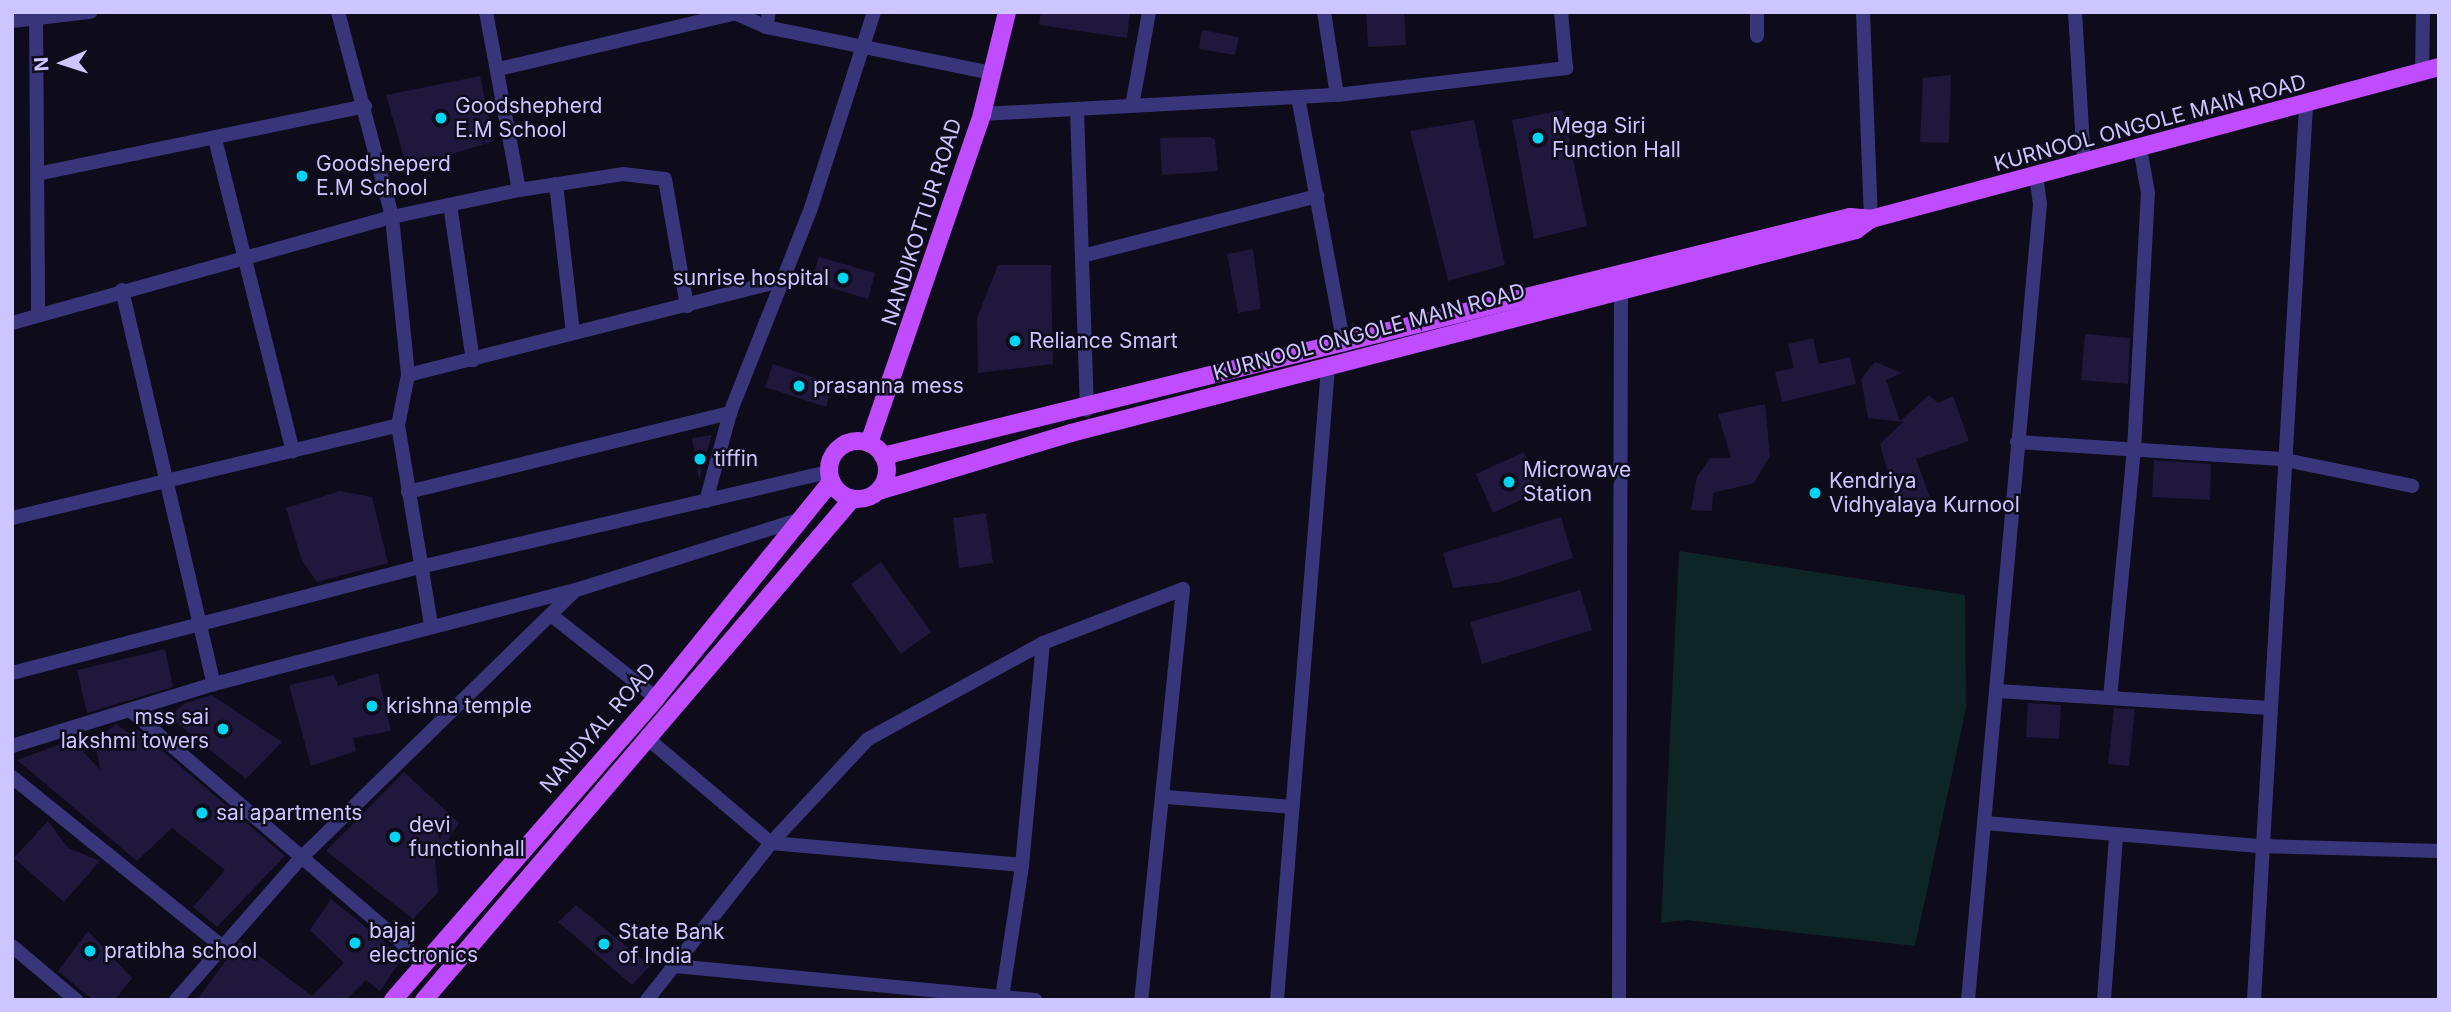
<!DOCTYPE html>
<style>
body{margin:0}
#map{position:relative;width:2451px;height:1012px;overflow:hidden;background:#0e0b1b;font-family:Inter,sans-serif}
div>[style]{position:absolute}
.green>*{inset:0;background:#0e2525}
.building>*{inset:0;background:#1f173c}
.street>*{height:14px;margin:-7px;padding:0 7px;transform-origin:7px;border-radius:7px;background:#39357b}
.primary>*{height:18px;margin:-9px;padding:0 9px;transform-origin:9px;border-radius:9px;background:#c04cff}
.primary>.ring{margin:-9px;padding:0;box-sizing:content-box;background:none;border:18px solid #c04cff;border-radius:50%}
.dots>*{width:19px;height:19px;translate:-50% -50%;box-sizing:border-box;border:4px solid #0e0b1b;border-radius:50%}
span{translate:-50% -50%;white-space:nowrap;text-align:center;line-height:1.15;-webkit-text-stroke:5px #0e0b1b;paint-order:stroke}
.poi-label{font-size:21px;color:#cdc5ff}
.left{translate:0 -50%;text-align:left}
.right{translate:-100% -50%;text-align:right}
.street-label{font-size:21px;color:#cdc5ff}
.frame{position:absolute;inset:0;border:14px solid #cdc5ff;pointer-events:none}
.north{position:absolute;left:28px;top:28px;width:70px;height:70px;-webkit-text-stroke:5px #0e0b1b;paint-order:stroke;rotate:267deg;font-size:19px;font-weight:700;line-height:28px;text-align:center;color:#cdc5ff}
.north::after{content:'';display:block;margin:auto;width:24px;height:32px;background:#cdc5ff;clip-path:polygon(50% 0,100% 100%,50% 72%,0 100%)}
</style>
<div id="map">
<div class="green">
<div style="clip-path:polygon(1679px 551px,1965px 595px,1966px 708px,1915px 946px,1686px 920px,1661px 923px)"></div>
</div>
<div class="building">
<div style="clip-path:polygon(1041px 12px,1130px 12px,1127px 38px,1039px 25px)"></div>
<div style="clip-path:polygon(1366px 12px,1404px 12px,1406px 45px,1368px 47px)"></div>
<div style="clip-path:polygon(1202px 30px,1239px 37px,1235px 55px,1199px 49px)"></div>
<div style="clip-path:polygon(1951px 75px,1949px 143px,1920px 142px,1923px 78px)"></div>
<div style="clip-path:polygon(480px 76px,494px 141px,407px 168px,386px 95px)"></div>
<div style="clip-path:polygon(1563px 110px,1587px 226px,1534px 239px,1512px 120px)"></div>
<div style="clip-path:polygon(1474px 120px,1505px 265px,1448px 281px,1410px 131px)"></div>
<div style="clip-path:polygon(1209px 137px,1215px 140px,1218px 171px,1162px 175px,1160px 138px)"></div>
<div style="clip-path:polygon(1253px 249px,1261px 309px,1238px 313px,1227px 254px)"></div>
<div style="clip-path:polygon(819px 257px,875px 273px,868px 299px,811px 282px)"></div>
<div style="clip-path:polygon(998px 265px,1051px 265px,1053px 364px,978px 373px,977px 318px)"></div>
<div style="clip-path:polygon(2085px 334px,2130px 338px,2128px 384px,2081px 380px)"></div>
<div style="clip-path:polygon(1813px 338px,1819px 364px,1850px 357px,1856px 384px,1782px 402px,1775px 372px,1794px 368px,1788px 344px)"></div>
<div style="clip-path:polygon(1875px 362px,1902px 373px,1886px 380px,1900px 421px,1929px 395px,1938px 403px,1953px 396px,1969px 441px,1916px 459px,1930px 498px,1898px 510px,1880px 444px,1903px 422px,1868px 418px,1861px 379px)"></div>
<div style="clip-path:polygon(773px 364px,833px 384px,826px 407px,765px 387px)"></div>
<div style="clip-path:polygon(1765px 404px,1770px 456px,1754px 483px,1713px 493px,1712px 511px,1691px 510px,1697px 477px,1710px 458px,1731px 458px,1718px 414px)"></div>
<div style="clip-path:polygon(712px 435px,699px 480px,692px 438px)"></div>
<div style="clip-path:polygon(1524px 452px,1542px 490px,1493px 513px,1476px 474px)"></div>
<div style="clip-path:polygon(2154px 460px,2211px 464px,2210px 500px,2152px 497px)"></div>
<div style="clip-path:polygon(340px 491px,372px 497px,388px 563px,317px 582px,302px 561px,286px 508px)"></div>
<div style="clip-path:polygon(986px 513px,993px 563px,959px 568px,953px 518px)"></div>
<div style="clip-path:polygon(1561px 517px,1573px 558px,1500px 582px,1453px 588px,1443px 553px)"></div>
<div style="clip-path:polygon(881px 562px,931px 632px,901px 654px,851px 584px)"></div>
<div style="clip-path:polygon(1580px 590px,1592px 630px,1482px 664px,1470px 622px)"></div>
<div style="clip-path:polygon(165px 649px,173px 687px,87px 713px,77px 670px)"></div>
<div style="clip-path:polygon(378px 673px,391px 731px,353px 738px,356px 751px,311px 766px,289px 685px,334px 675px,338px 686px)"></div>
<div style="clip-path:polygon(212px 695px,282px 742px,246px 779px,169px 717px,185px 703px)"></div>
<div style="clip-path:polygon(2028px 703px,2061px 705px,2059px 739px,2026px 737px)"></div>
<div style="clip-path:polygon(2114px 708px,2135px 709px,2129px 766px,2108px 764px)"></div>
<div style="clip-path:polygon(116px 724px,129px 733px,137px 729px,285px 856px,217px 927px,193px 907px,225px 870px,172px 828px,137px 861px,17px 760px,72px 740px,101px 771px,94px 741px)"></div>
<div style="clip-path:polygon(404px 772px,459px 823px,435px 860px,438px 892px,413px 919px,326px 851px)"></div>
<div style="clip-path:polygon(48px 821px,68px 848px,100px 861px,64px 902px,14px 858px)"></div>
<div style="clip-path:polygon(331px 899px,403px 957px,380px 991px,366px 980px,346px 1000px,197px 1000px,240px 941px,312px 996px,344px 963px,310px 930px)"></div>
<div style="clip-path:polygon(576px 905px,650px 966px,632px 985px,558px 922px)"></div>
<div style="clip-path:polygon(88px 931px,132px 978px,115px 1000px,93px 1000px,58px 971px)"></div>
</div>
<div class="street">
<div style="left:36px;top:12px;width:303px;rotate:89.6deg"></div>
<div style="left:338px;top:12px;width:212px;rotate:75.2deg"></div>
<div style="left:392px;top:217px;width:159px;rotate:84.2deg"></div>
<div style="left:408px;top:375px;width:51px;rotate:101.3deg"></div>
<div style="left:398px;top:425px;width:202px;rotate:80.6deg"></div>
<div style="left:1324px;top:12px;width:84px;rotate:81.1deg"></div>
<div style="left:1757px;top:12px;width:24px;rotate:90deg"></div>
<div style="left:1863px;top:12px;width:207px;rotate:87.8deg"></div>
<div style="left:2075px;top:12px;width:150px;rotate:86.6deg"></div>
<div style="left:12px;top:21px;width:79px;rotate:-6.6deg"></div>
<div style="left:766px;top:27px;width:15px;rotate:-79deg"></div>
<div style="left:499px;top:69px;width:243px;rotate:-13.3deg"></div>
<div style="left:735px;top:13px;width:34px;rotate:24deg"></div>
<div style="left:766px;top:27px;width:231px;rotate:11.5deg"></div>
<div style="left:2422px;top:71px;width:59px;rotate:-89deg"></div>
<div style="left:1298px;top:97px;width:252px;rotate:79.5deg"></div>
<div style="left:1132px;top:106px;width:96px;rotate:-79.7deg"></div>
<div style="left:1077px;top:109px;width:301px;rotate:88.1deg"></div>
<div style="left:982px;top:114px;width:356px;rotate:-3.1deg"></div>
<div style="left:1337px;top:95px;width:231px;rotate:-6.7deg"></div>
<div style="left:1566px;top:68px;width:56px;rotate:-95.1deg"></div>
<div style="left:215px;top:139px;width:322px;rotate:76deg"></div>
<div style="left:42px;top:173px;width:330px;rotate:-11.7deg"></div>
<div style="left:556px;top:184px;width:150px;rotate:83.5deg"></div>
<div style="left:519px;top:190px;width:105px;rotate:-8.7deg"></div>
<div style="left:623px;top:174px;width:42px;rotate:6.8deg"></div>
<div style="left:665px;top:179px;width:129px;rotate:80.2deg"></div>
<div style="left:450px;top:205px;width:157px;rotate:81.6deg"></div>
<div style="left:1082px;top:256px;width:243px;rotate:-14.3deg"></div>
<div style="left:122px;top:290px;width:405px;rotate:76.9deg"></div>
<div style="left:12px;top:323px;width:395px;rotate:-15.6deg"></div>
<div style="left:392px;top:217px;width:130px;rotate:-12deg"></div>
<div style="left:519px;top:190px;width:181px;rotate:-100.5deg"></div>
<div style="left:408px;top:375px;width:387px;rotate:-14.2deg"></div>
<div style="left:2017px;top:442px;width:265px;rotate:3.7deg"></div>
<div style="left:2281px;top:459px;width:134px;rotate:11.6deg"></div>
<div style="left:408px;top:492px;width:332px;rotate:-13.8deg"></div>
<div style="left:706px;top:501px;width:91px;rotate:-74.7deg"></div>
<div style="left:730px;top:413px;width:220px;rotate:-68.4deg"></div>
<div style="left:811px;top:208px;width:206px;rotate:-72.2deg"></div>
<div style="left:12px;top:518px;width:397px;rotate:-13.5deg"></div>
<div style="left:551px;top:615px;width:134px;rotate:38.3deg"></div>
<div style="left:12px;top:673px;width:422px;rotate:-14.6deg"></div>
<div style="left:420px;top:567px;width:420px;rotate:-13.1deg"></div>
<div style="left:1998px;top:691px;width:272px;rotate:3.6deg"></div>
<div style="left:2110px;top:698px;width:249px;rotate:-84.5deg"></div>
<div style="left:2134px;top:450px;width:257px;rotate:-86.9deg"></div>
<div style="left:2148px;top:193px;width:46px;rotate:-100.1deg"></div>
<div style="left:130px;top:710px;width:389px;rotate:40.6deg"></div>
<div style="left:647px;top:738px;width:162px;rotate:40.3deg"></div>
<div style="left:771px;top:843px;width:252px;rotate:5deg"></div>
<div style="left:1022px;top:865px;width:223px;rotate:-84.6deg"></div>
<div style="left:12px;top:746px;width:211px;rotate:-17.1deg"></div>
<div style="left:214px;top:684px;width:374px;rotate:-14.6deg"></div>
<div style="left:576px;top:590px;width:233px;rotate:-17.5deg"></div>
<div style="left:12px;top:777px;width:266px;rotate:38.9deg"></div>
<div style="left:1166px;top:797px;width:127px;rotate:4.5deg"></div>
<div style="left:1985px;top:823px;width:277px;rotate:4.8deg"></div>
<div style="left:2261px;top:846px;width:178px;rotate:1.6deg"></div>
<div style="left:12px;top:946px;width:84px;rotate:40.2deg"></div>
<div style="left:675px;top:966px;width:362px;rotate:5.4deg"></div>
<div style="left:1002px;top:998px;width:134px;rotate:-81.4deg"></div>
<div style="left:176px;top:1000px;width:188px;rotate:-48.7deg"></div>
<div style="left:300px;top:859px;width:384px;rotate:-44.3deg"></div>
<div style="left:647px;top:1000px;width:200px;rotate:-51.7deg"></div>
<div style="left:771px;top:843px;width:142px;rotate:-47deg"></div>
<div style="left:868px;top:739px;width:200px;rotate:-28.7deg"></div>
<div style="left:1043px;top:643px;width:150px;rotate:-21.1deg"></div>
<div style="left:1183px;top:589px;width:413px;rotate:95.8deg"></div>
<div style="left:1277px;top:1000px;width:635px;rotate:-85.39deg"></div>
<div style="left:1619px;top:1000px;width:711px;rotate:-89.84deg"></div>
<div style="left:1968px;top:1000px;width:799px;rotate:-84.83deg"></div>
<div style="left:2040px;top:204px;width:27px;rotate:-98deg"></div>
<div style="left:2104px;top:1000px;width:165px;rotate:-85.8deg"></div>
<div style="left:2254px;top:1000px;width:896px;rotate:-86.67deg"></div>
</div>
<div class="primary">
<div class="ring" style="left:829px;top:441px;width:40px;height:40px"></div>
<div style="left:869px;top:443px;width:348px;rotate:-71deg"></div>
<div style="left:982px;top:114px;width:105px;rotate:-76.2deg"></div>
<div style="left:883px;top:456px;width:996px;rotate:-13.88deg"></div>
<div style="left:1850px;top:217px;width:21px;rotate:5deg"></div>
<div style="left:1871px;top:219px;width:588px;rotate:-14.98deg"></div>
<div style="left:879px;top:491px;width:201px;rotate:-16.8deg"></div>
<div style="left:1071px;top:433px;width:811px;rotate:-14.5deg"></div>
<div style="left:1856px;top:230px;width:19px;rotate:-36deg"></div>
<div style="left:393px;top:1000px;width:400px;rotate:-48.9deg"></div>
<div style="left:656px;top:698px;width:279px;rotate:-51deg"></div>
<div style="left:424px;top:1000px;width:659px;rotate:-49.49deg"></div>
</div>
<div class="dots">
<div style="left:441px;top:118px;background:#00d4f0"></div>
<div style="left:1538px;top:138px;background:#00d4f0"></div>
<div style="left:302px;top:176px;background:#00d4f0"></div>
<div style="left:843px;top:278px;background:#00d4f0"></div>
<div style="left:1015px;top:341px;background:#00d4f0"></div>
<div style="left:799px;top:386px;background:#00d4f0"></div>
<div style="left:700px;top:459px;background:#00d4f0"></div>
<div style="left:1509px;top:482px;background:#00d4f0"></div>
<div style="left:1815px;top:493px;background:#00d4f0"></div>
<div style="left:372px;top:706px;background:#00d4f0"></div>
<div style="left:223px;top:729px;background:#00d4f0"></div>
<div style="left:202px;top:813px;background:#00d4f0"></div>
<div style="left:395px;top:837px;background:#00d4f0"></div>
<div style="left:355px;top:943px;background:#00d4f0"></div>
<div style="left:604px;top:944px;background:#00d4f0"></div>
<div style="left:90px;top:951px;background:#00d4f0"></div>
</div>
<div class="poi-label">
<span class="left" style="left:455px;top:118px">Goodshepherd<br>E.M School</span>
<span class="left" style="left:1552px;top:138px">Mega Siri<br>Function Hall</span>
<span class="left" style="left:316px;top:176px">Goodsheperd<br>E.M School</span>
<span class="right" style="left:829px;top:278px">sunrise hospital</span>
<span class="left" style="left:1029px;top:341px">Reliance Smart</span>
<span class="left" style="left:813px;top:386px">prasanna mess</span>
<span class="left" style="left:714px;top:459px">tiffin</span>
<span class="left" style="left:1523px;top:482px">Microwave<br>Station</span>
<span class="left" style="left:1829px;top:493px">Kendriya<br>Vidhyalaya Kurnool</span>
<span class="left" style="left:386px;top:706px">krishna temple</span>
<span class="right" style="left:209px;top:729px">mss sai<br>lakshmi towers</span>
<span class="left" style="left:216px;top:813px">sai apartments</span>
<span class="left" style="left:409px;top:837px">devi<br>functionhall</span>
<span class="left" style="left:369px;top:943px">bajaj<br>electronics</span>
<span class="left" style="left:618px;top:944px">State Bank<br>of India</span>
<span class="left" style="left:104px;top:951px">pratibha school</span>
</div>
<div class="street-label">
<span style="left:2150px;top:123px;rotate:-15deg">KURNOOL ONGOLE MAIN ROAD</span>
<span style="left:922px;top:222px;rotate:-72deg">NANDIKOTTUR ROAD</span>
<span style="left:1369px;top:332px;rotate:-15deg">KURNOOL ONGOLE MAIN ROAD</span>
<span style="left:598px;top:728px;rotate:-49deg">NANDYAL ROAD</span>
</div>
<div class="frame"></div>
<div class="north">N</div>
</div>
